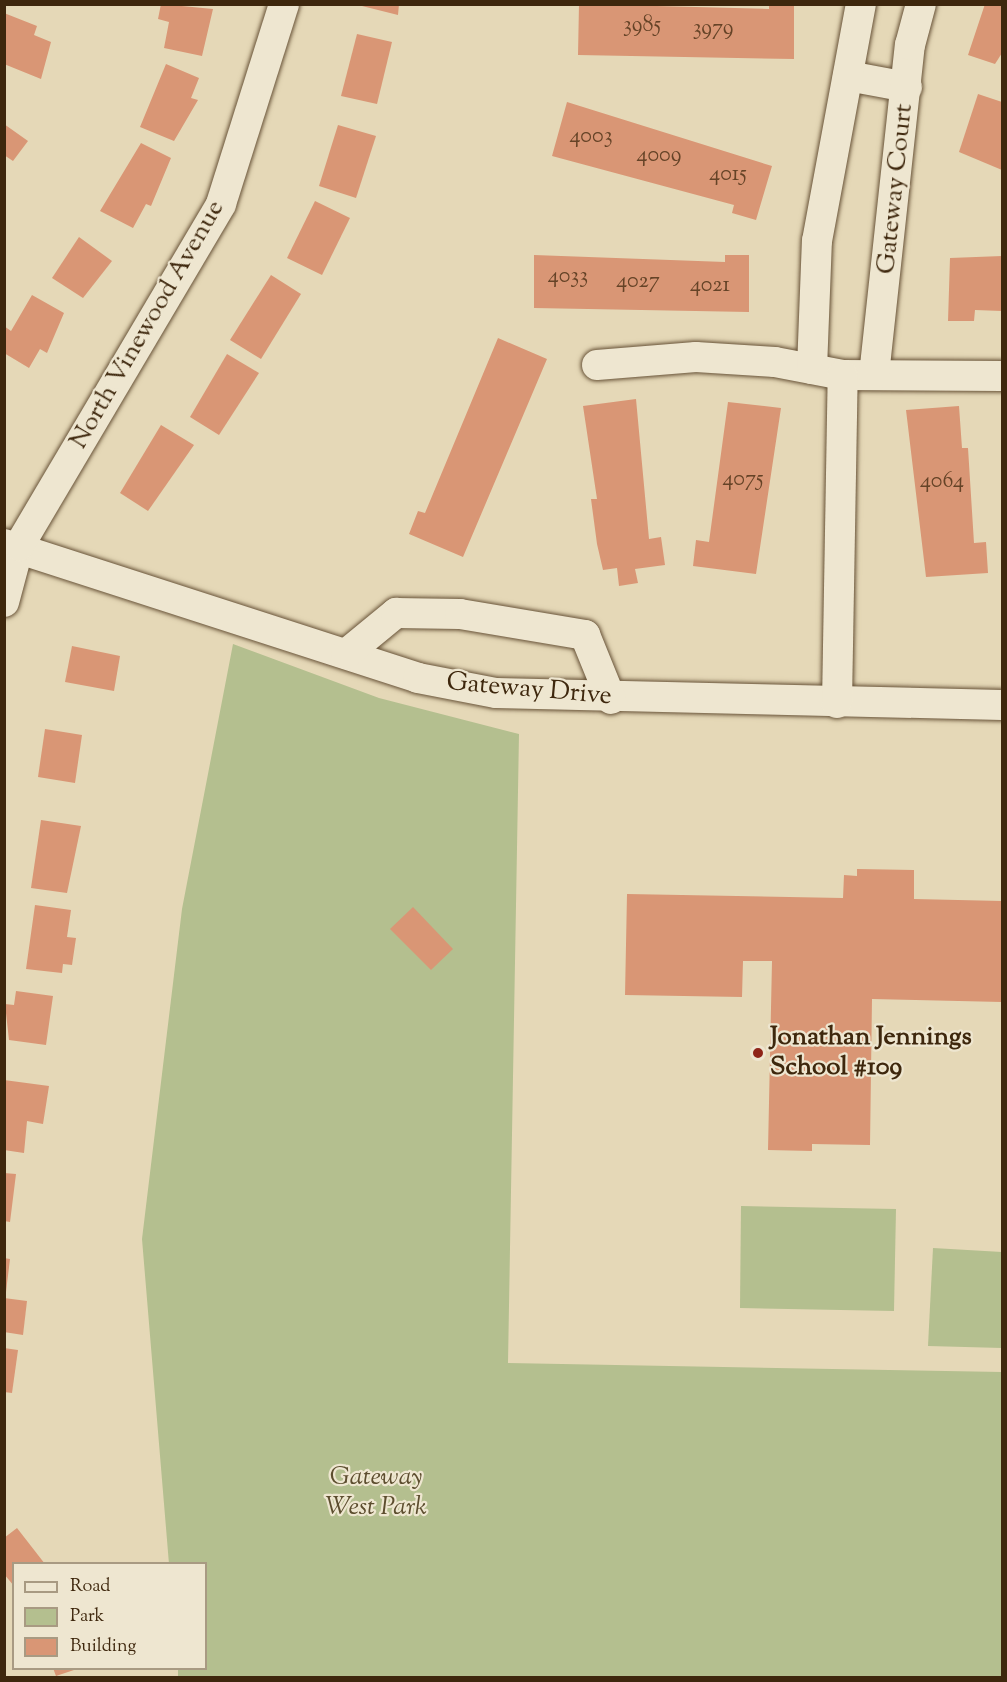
<!DOCTYPE html>
<style>
body{margin:0}
#map{position:relative;width:1007px;height:1682px;overflow:hidden;background:#e5d8b7;font-family:"Sorts Mill Goudy",serif}
div>[style]{position:absolute}
.green>*{inset:0;background:#b4bf8f}
.building>*{inset:0;background:#d99675}
.roads{filter:drop-shadow(0 0 2px #685338) drop-shadow(0 0 2px #685338)}
.minor>*{height:30px;margin:-15px;padding:0 15px;transform-origin:15px;border-radius:15px;background:#eee6d0}
.dots>*{width:16px;height:16px;translate:-50% -50%;box-sizing:border-box;border:3px solid #eee6d0;border-radius:50%}
span{translate:-50% -50%;white-space:nowrap;text-align:center;line-height:1.15;-webkit-text-stroke:4.5px #eee6d0;paint-order:stroke}
.number-label{font-size:22px;color:#654327}
.number-label span{-webkit-text-stroke-width:0}
.street-label{font-size:26px;color:#3e270d}
.poi-label{font-size:26px;color:#3e270d;font-weight:700}
.left{translate:0 -50%;text-align:left}
.park-label{font-size:26px;color:#5c4d2e;font-style:italic}
.frame{position:absolute;inset:0;border:6px solid #3e270d;pointer-events:none}
.legend{position:absolute;left:12px;top:1562px;width:195px;height:108px;box-sizing:border-box;background:#eee6d0;border:2px solid #a89a82;margin:0;padding:8px 10px;list-style:none;font-size:18px;color:#3e270d}
.legend li{display:flex;align-items:center;gap:12px;height:30px}
.legend b{width:30px;border:2px solid #a89a82}
</style>
<div id="map">
<div class="green">
<div style="clip-path:polygon(233px 644px,379px 698px,519px 734px,508px 1363px,1002px 1372px,1002px 1677px,178px 1677px,178px 1669px,206px 1668px,206px 1564px,169px 1564px,142px 1239px,182px 909px)"></div>
<div style="clip-path:polygon(741px 1206px,896px 1209px,894px 1311px,740px 1308px)"></div>
<div style="clip-path:polygon(933px 1248px,1002px 1252px,1002px 1348px,928px 1346px)"></div>
</div>
<div class="building">
<div style="clip-path:polygon(161px 4px,213px 9px,202px 56px,164px 48px,169px 22px,158px 19px)"></div>
<div style="clip-path:polygon(354px 4px,399px 4px,398px 15px)"></div>
<div style="clip-path:polygon(579px 4px,769px 9px,769px 4px,794px 4px,794px 59px,578px 55px)"></div>
<div style="clip-path:polygon(985px 4px,1002px 4px,1002px 53px,995px 64px,968px 55px)"></div>
<div style="clip-path:polygon(4px 13px,37px 26px,34px 35px,51px 42px,41px 79px,4px 64px)"></div>
<div style="clip-path:polygon(357px 34px,392px 42px,377px 104px,341px 96px)"></div>
<div style="clip-path:polygon(166px 64px,199px 78px,191px 98px,198px 100px,174px 141px,140px 127px)"></div>
<div style="clip-path:polygon(978px 94px,1002px 102px,1002px 170px,959px 152px)"></div>
<div style="clip-path:polygon(567px 102px,772px 166px,756px 220px,732px 213px,734px 205px,552px 156px)"></div>
<div style="clip-path:polygon(4px 124px,28px 141px,13px 161px,4px 155px)"></div>
<div style="clip-path:polygon(338px 125px,376px 136px,356px 198px,319px 186px)"></div>
<div style="clip-path:polygon(141px 143px,171px 158px,151px 206px,146px 204px,133px 228px,100px 211px)"></div>
<div style="clip-path:polygon(315px 201px,350px 218px,322px 275px,287px 258px)"></div>
<div style="clip-path:polygon(79px 237px,112px 261px,83px 298px,52px 278px)"></div>
<div style="clip-path:polygon(534px 255px,725px 262px,725px 255px,749px 255px,749px 312px,534px 308px)"></div>
<div style="clip-path:polygon(1002px 256px,1002px 311px,975px 310px,974px 321px,948px 321px,950px 258px)"></div>
<div style="clip-path:polygon(271px 275px,301px 294px,261px 359px,230px 340px)"></div>
<div style="clip-path:polygon(32px 295px,64px 313px,47px 353px,40px 349px,29px 368px,4px 353px,4px 326px,11px 331px)"></div>
<div style="clip-path:polygon(498px 338px,547px 359px,463px 557px,409px 534px,418px 511px,425px 513px)"></div>
<div style="clip-path:polygon(227px 354px,259px 373px,219px 435px,190px 417px)"></div>
<div style="clip-path:polygon(636px 399px,649px 539px,661px 537px,665px 565px,635px 569px,638px 583px,619px 586px,617px 568px,603px 570px,597px 544px,591px 499px,597px 499px,583px 406px)"></div>
<div style="clip-path:polygon(728px 402px,781px 408px,756px 574px,693px 566px,696px 540px,709px 542px)"></div>
<div style="clip-path:polygon(959px 406px,962px 448px,968px 448px,974px 543px,986px 542px,988px 573px,926px 577px,906px 410px)"></div>
<div style="clip-path:polygon(161px 425px,194px 445px,148px 511px,120px 493px)"></div>
<div style="clip-path:polygon(72px 646px,120px 656px,114px 691px,65px 682px)"></div>
<div style="clip-path:polygon(45px 729px,82px 735px,75px 783px,38px 777px)"></div>
<div style="clip-path:polygon(41px 820px,81px 826px,67px 893px,31px 888px)"></div>
<div style="clip-path:polygon(857px 869px,914px 870px,914px 899px,1002px 901px,1002px 1002px,872px 999px,870px 1145px,812px 1144px,812px 1151px,768px 1150px,772px 961px,743px 961px,742px 997px,625px 995px,627px 894px,843px 898px,844px 875px,857px 876px)"></div>
<div style="clip-path:polygon(35px 905px,71px 910px,67px 937px,76px 938px,72px 965px,63px 964px,62px 973px,26px 969px)"></div>
<div style="clip-path:polygon(413px 907px,453px 949px,431px 970px,390px 929px)"></div>
<div style="clip-path:polygon(16px 991px,53px 996px,46px 1045px,9px 1040px,5px 1004px,14px 1005px)"></div>
<div style="clip-path:polygon(4px 1080px,49px 1086px,43px 1124px,27px 1121px,24px 1153px,4px 1150px)"></div>
<div style="clip-path:polygon(4px 1173px,16px 1174px,10px 1222px,4px 1221px)"></div>
<div style="clip-path:polygon(4px 1258px,10px 1259px,6px 1292px,4px 1292px)"></div>
<div style="clip-path:polygon(4px 1298px,27px 1301px,23px 1335px,4px 1332px)"></div>
<div style="clip-path:polygon(4px 1348px,18px 1350px,12px 1393px,4px 1392px)"></div>
<div style="clip-path:polygon(17px 1528px,45px 1564px,14px 1564px,14px 1586px,4px 1574px,4px 1538px)"></div>
<div style="clip-path:polygon(53px 1668px,77px 1668px,77px 1669px,56px 1676px)"></div>
</div>
<div class="roads">
<div class="minor">
<div style="left:848px;top:76px;width:60px;rotate:10.6deg"></div>
<div style="left:597px;top:365px;width:99px;rotate:-4.6deg"></div>
<div style="left:696px;top:357px;width:79px;rotate:3.6deg"></div>
<div style="left:775px;top:362px;width:69px;rotate:10.8deg"></div>
<div style="left:843px;top:375px;width:159px;rotate:0.4deg"></div>
<div style="left:812px;top:369px;width:128px;rotate:-87.8deg"></div>
<div style="left:817px;top:241px;width:241px;rotate:-79.5deg"></div>
<div style="left:874px;top:375px;width:332px;rotate:-83.8deg"></div>
<div style="left:910px;top:45px;width:42px;rotate:-75deg"></div>
<div style="left:4px;top:544px;width:435px;rotate:17.9deg"></div>
<div style="left:418px;top:678px;width:79px;rotate:10.9deg"></div>
<div style="left:496px;top:693px;width:506px;rotate:1.36deg"></div>
<div style="left:4px;top:602px;width:58px;rotate:-75deg"></div>
<div style="left:19px;top:546px;width:397px;rotate:-59.4deg"></div>
<div style="left:221px;top:204px;width:210px;rotate:-72.5deg"></div>
<div style="left:346px;top:654px;width:65px;rotate:-39.4deg"></div>
<div style="left:396px;top:613px;width:64px;rotate:0.9deg"></div>
<div style="left:460px;top:614px;width:127px;rotate:9.5deg"></div>
<div style="left:585px;top:635px;width:69px;rotate:67.9deg"></div>
<div style="left:837px;top:703px;width:328px;rotate:-89deg"></div>
</div>
</div>
<div class="dots">
<div style="left:758px;top:1053px;background:#8f2418"></div>
</div>
<div class="number-label">
<span style="left:642px;top:27px">3985</span>
<span style="left:713px;top:30px">3979</span>
<span style="left:591px;top:138px">4003</span>
<span style="left:659px;top:157px">4009</span>
<span style="left:728px;top:176px">4015</span>
<span style="left:568px;top:278px">4033</span>
<span style="left:638px;top:283px">4027</span>
<span style="left:710px;top:287px">4021</span>
<span style="left:743px;top:481px">4075</span>
<span style="left:942px;top:483px">4064</span>
</div>
<div class="street-label">
<span style="left:896px;top:189px;rotate:-84deg">Gateway Court</span>
<span style="left:148px;top:325px;rotate:-60deg">North Vinewood Avenue</span>
<span style="left:529px;top:690px;rotate:5deg">Gateway Drive</span>
</div>
<div class="poi-label">
<span class="left" style="left:770px;top:1053px">Jonathan Jennings<br>School #109</span>
</div>
<div class="park-label">
<span style="left:376px;top:1493px">Gateway<br>West Park</span>
</div>
<div class="frame"></div>
<ul class="legend">
<li><b style="height:8px;background:#eee6d0"></b>Road</li>
<li><b style="height:16px;background:#b4bf8f"></b>Park</li>
<li><b style="height:16px;background:#d99675"></b>Building</li>
</ul>
</div>
